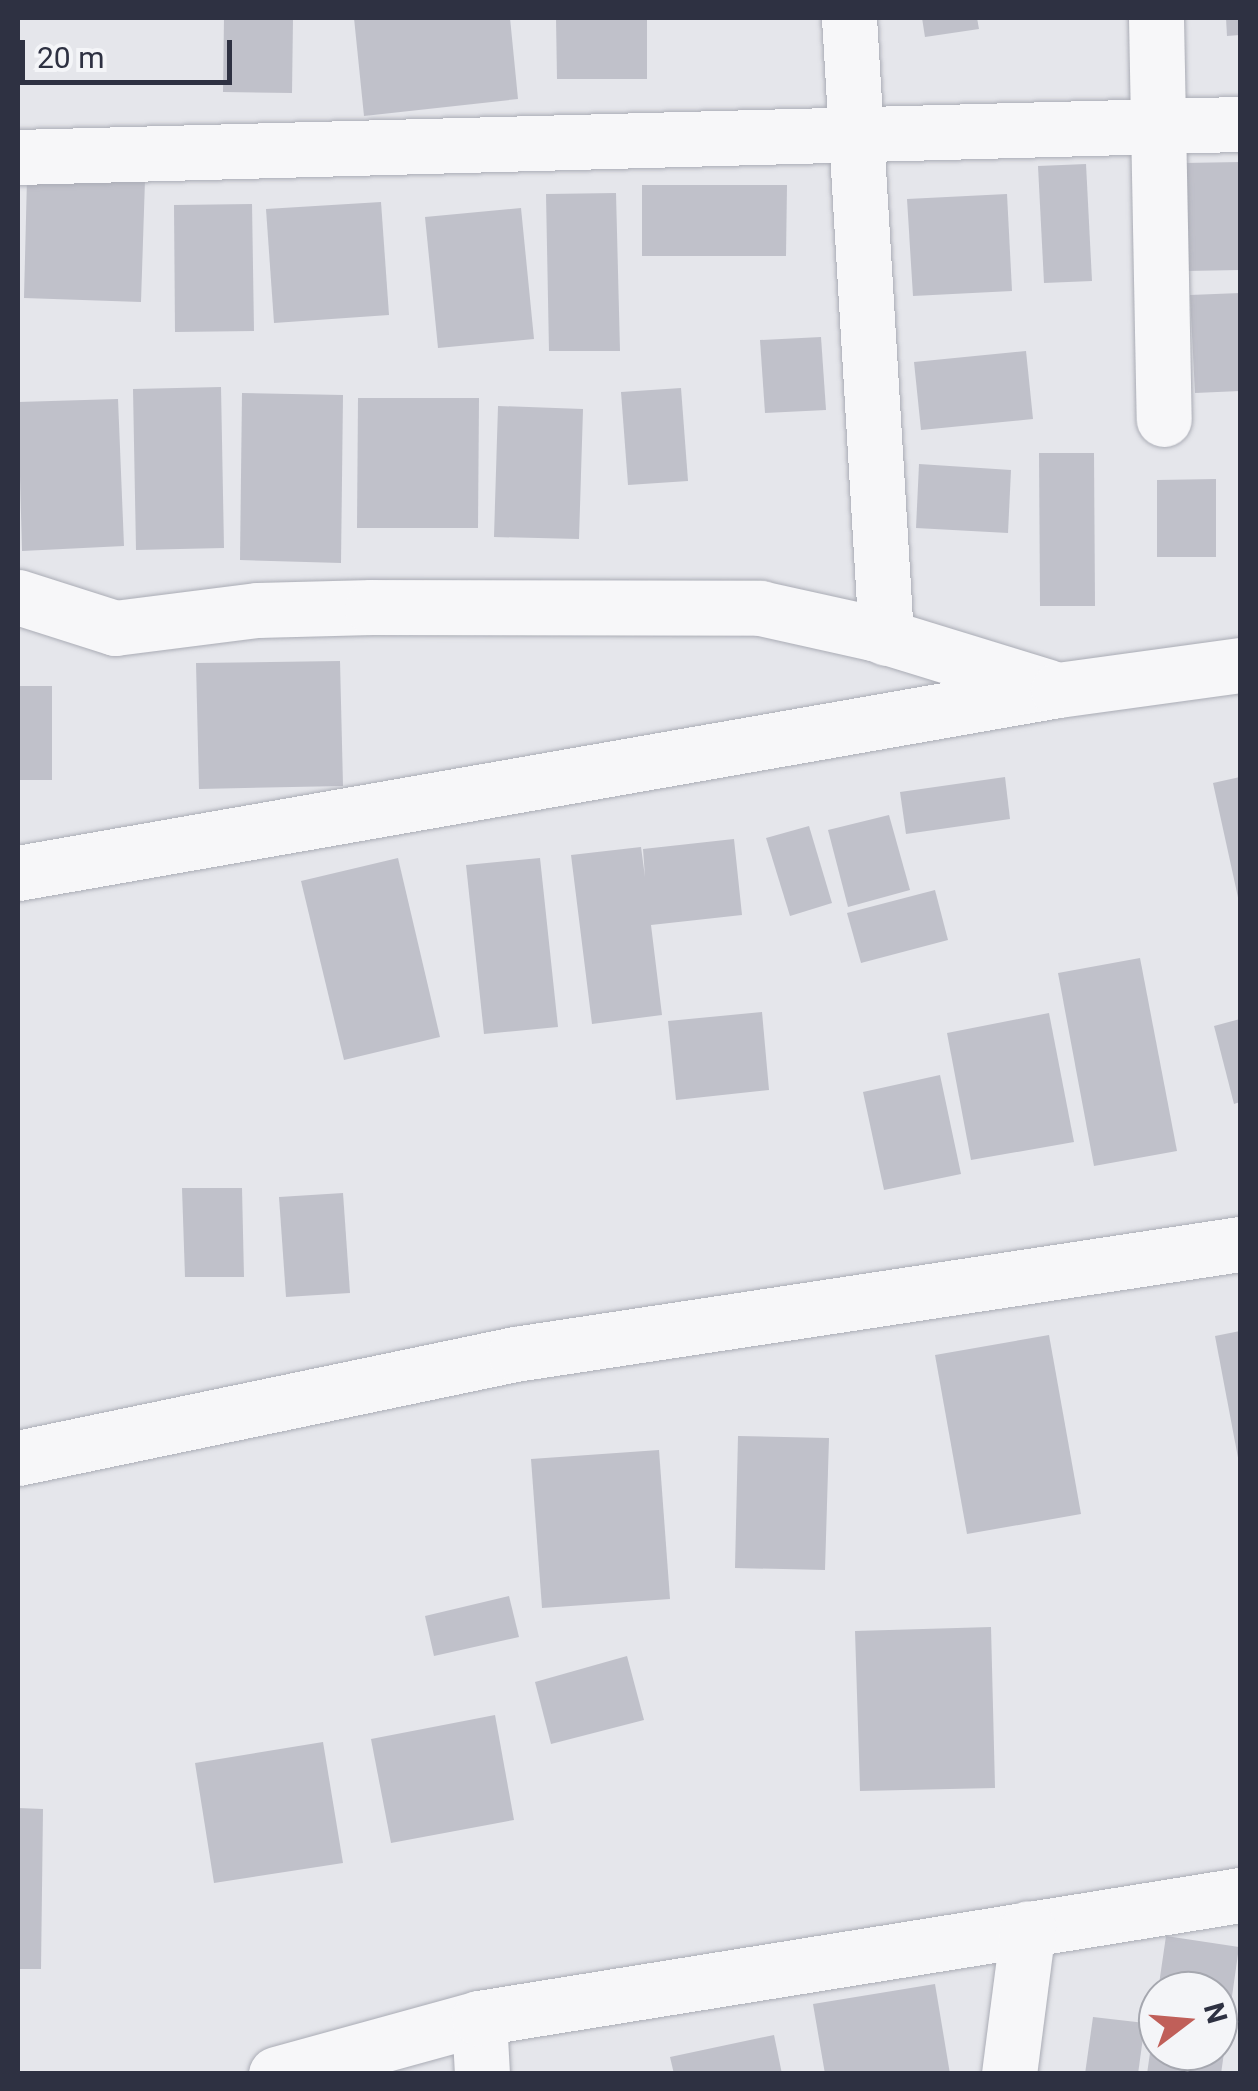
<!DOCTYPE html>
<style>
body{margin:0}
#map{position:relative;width:1258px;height:2091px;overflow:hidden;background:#e5e6eb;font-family:Roboto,sans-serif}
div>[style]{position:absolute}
.building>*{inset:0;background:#c0c1ca}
.roads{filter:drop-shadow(0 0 2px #aaacb5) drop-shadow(0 0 2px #aaacb5)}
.street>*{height:55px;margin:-27.5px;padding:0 27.5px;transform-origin:27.5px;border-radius:27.5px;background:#f7f7f9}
span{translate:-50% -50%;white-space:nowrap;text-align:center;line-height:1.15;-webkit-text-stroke:8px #f4f5f8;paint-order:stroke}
.frame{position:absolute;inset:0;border:20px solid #2e3142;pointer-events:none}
.north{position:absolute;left:1138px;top:1971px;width:100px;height:100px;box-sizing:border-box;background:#f4f5f8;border:2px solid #a5a7af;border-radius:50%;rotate:74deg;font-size:28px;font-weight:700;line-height:40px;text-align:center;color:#2e3142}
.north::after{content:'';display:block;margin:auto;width:35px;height:45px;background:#c05f59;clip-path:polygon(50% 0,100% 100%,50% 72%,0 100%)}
.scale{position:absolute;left:20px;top:40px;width:212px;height:45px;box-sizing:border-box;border:5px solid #2e3142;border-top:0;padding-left:12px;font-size:30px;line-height:35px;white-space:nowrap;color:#2e3142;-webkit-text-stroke:8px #f4f5f8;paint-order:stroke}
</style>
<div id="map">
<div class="building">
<div style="clip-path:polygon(224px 18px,293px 18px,292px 93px,223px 92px)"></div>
<div style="clip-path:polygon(354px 18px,510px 18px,518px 99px,364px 116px)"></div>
<div style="clip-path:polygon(556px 18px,647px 18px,647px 79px,557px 79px)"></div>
<div style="clip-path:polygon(922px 18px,977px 18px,979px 29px,925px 37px)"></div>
<div style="clip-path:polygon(1226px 18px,1240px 18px,1240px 35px,1227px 36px)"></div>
<div style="clip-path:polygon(1240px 162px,1240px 270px,1187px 271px,1184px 163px)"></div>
<div style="clip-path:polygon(1086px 164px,1092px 281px,1044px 283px,1038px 166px)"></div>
<div style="clip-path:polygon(27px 178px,145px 180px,141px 302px,24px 298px)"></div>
<div style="clip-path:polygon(642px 185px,787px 185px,786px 256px,642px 256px)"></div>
<div style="clip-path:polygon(616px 193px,620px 351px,549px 351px,546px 194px)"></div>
<div style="clip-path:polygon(1007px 194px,1012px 291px,913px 296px,907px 199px)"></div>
<div style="clip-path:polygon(381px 202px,389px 315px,274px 323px,266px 209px)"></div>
<div style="clip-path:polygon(252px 204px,254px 331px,175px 332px,174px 205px)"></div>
<div style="clip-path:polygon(521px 208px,534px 339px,438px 348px,425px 217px)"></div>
<div style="clip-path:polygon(1240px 293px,1240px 391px,1195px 393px,1190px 295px)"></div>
<div style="clip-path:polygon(821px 337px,826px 410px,765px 413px,760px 340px)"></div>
<div style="clip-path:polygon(1026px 351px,1033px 419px,921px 430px,914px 362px)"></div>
<div style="clip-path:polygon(221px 387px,224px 548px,136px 550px,133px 389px)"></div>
<div style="clip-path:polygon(681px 388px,688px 481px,628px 485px,621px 392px)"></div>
<div style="clip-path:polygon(242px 393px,343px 395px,341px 563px,240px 560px)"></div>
<div style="clip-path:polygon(358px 398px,479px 398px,478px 528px,357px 528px)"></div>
<div style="clip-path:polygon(118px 399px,124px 546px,22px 551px,18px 402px)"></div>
<div style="clip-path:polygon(498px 406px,583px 409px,579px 539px,494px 537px)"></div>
<div style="clip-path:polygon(1039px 453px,1094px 453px,1095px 606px,1040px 606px)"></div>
<div style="clip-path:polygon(919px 464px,1011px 470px,1008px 533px,916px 528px)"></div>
<div style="clip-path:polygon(1216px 479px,1216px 557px,1157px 557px,1157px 480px)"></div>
<div style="clip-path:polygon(340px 661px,343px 786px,199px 789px,196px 663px)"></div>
<div style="clip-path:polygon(18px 686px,52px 686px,52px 780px,18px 780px)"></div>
<div style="clip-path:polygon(1005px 777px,1010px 819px,906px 834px,900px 792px)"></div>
<div style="clip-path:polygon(1240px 777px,1240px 902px,1239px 902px,1213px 783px)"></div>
<div style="clip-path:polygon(889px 815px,910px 890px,848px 907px,828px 830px)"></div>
<div style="clip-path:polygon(809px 826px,832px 903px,790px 916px,766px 838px)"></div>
<div style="clip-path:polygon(734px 839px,742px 915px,651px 925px,662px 1015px,592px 1024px,571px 855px,641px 847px,645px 877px,643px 849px)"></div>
<div style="clip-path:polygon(398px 858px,440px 1037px,344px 1060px,301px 881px)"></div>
<div style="clip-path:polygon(540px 858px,558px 1027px,484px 1034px,466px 865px)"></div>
<div style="clip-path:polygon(935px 890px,948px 940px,861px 963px,847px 913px)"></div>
<div style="clip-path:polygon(1140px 958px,1177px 1151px,1094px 1166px,1058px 973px)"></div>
<div style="clip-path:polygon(762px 1012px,769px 1090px,676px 1100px,668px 1021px)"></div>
<div style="clip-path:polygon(1049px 1013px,1074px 1142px,971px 1160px,947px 1033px)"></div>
<div style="clip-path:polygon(1240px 1019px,1240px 1102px,1234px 1104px,1214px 1026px)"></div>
<div style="clip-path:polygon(940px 1075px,961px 1174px,884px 1190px,863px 1092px)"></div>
<div style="clip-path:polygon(182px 1188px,242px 1188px,244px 1277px,185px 1277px)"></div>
<div style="clip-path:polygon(343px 1193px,350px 1293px,286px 1297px,279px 1197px)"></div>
<div style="clip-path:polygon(1240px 1331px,1240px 1463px,1239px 1463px,1215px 1336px)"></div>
<div style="clip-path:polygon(1049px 1335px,1081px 1514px,967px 1534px,935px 1355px)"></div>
<div style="clip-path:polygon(738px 1436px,829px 1438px,825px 1570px,735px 1568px)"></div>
<div style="clip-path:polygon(659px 1450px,670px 1599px,542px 1608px,531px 1459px)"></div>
<div style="clip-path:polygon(509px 1596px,519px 1637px,434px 1656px,425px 1616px)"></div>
<div style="clip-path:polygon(991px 1627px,995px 1788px,860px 1791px,855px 1631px)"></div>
<div style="clip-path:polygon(627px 1656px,644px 1720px,551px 1744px,535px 1682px)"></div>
<div style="clip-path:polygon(495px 1715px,514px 1820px,391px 1843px,371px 1739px)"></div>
<div style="clip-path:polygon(323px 1742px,343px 1863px,214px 1883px,195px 1763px)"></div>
<div style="clip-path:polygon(18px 1808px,43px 1809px,41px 1969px,18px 1969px)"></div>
<div style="clip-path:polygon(1166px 1936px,1239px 1947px,1221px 2074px,1147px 2074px,1156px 2010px,1158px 2051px,1218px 2051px,1218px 1991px,1158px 1991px)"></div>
<div style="clip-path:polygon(935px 1984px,950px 2074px,825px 2074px,813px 2004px)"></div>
<div style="clip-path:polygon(1093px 2017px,1145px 2023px,1138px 2074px,1085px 2074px)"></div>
<div style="clip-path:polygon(774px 2035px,782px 2074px,674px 2074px,670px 2057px)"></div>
</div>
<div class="roads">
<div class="street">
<div style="left:849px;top:18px;width:621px;rotate:86.58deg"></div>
<div style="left:1156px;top:18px;width:401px;rotate:88.9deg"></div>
<div style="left:18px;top:157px;width:1222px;rotate:-1.55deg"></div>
<div style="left:18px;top:597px;width:102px;rotate:17.7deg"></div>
<div style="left:115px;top:628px;width:143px;rotate:-7.2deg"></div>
<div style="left:257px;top:610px;width:115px;rotate:-1.5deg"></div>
<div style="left:372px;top:607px;width:388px;rotate:0.1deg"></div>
<div style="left:760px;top:608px;width:116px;rotate:12.5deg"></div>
<div style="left:873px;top:633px;width:183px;rotate:17.1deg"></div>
<div style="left:18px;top:873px;width:1056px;rotate:-9.98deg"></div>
<div style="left:1058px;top:690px;width:184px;rotate:-7.8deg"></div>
<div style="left:18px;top:1458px;width:508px;rotate:-11.82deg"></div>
<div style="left:515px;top:1354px;width:733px;rotate:-8.63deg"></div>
<div style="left:276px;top:2074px;width:211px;rotate:-15.4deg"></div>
<div style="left:482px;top:2074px;width:56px;rotate:-93.1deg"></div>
<div style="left:479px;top:2018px;width:771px;rotate:-9.18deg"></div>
<div style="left:1009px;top:2074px;width:147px;rotate:-82.6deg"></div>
</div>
</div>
<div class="frame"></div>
<div class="north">N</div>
<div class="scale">20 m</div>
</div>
